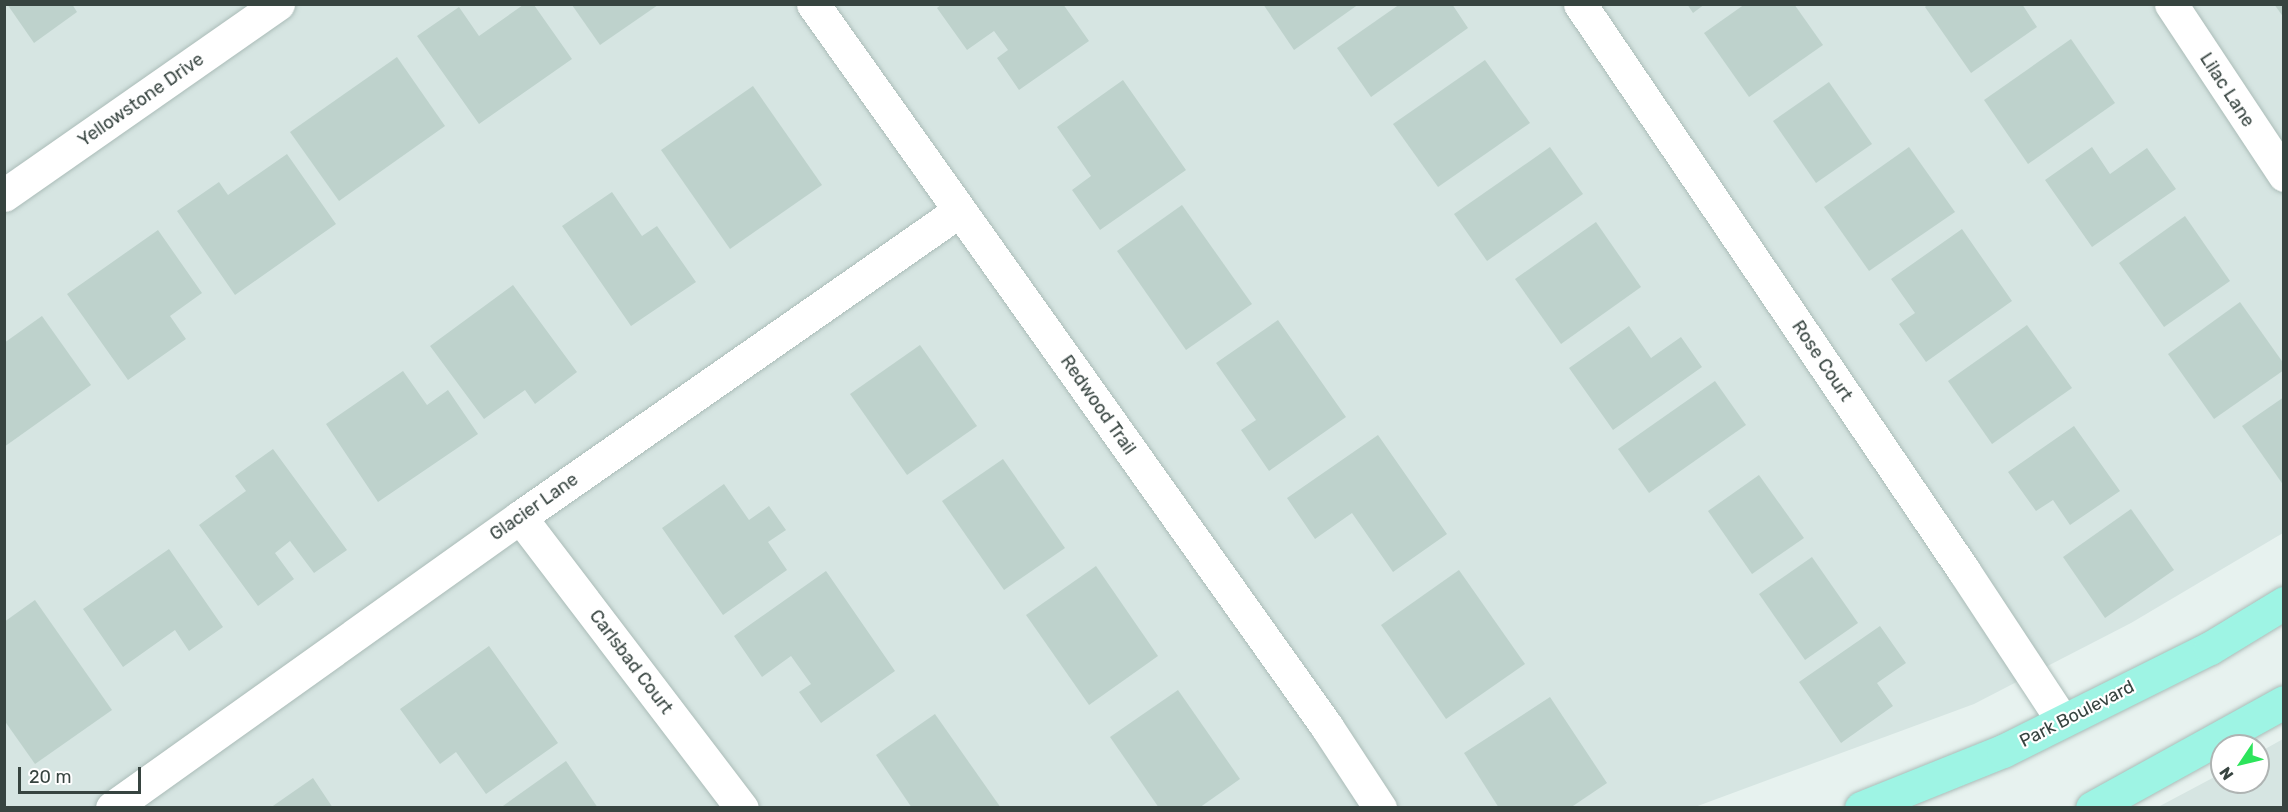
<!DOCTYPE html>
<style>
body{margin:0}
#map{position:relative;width:2288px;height:812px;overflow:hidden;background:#e7f2ef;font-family:Rubik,sans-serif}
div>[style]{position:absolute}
.residential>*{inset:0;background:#d6e5e2}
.building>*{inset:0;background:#bed2cc}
.roads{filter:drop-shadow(0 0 2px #abbcb8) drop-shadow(0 0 2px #abbcb8)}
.minor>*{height:33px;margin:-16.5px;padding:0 16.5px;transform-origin:16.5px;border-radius:16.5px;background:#fff}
.major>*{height:33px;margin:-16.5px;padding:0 16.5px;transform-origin:16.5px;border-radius:16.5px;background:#9ef4e4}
span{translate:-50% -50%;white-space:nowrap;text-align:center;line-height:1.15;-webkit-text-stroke:4.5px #fff;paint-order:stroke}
.street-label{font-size:18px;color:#374440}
.frame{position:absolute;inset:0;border:6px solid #374440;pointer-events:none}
.north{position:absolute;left:2210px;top:734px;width:60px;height:60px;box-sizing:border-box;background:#fff;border:2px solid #afb4b3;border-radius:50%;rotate:235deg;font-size:16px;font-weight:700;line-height:24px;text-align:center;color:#374440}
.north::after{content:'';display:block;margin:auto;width:21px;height:27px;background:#2ce45b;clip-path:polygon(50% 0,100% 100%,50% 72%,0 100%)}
.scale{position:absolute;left:18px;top:767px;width:123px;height:27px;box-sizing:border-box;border:3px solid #374440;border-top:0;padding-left:8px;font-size:18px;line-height:21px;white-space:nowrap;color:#374440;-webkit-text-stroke:4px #fff;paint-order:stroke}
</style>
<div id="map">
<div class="residential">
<div style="clip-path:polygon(5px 5px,2283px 5px,2283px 533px,2131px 623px,1974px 704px,1695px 807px,5px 808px)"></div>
<div style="clip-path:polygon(2283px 739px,2283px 807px,2158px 807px,2222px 773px,2222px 782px,2258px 782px,2258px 753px)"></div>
</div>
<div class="building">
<div style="clip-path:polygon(7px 4px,72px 4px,77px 12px,34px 43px)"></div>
<div style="clip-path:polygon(942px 4px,1063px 4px,1089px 41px,1019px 90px,997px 58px,1008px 50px,994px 31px,967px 50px,937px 8px)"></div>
<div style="clip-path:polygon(1263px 4px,1359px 4px,1294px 50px)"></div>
<div style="clip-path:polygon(1400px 4px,1452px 4px,1468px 28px,1371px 97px,1337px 48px)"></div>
<div style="clip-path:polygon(1687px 4px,1705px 4px,1693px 13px)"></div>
<div style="clip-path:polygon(1745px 4px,1794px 4px,1823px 45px,1749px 97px,1704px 33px)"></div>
<div style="clip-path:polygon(1928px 4px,2022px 4px,2037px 27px,1971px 73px,1925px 7px)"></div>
<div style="clip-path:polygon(2274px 4px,2284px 4px,2284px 18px)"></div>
<div style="clip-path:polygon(523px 5px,534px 5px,572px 59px,479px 124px,417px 36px,459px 7px,479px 36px)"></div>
<div style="clip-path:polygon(572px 5px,658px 5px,600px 45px)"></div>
<div style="clip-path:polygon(2071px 39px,2115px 103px,2028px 164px,1984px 100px)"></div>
<div style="clip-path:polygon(397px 57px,445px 126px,339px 201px,290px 132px)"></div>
<div style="clip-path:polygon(1485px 60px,1530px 123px,1438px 187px,1393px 124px)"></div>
<div style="clip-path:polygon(1123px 80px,1186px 170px,1100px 230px,1072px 190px,1091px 176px,1057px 127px)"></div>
<div style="clip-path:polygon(1829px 82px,1872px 144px,1816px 183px,1773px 121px)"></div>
<div style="clip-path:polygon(753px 86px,822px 185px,730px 249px,661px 150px)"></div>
<div style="clip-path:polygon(1550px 147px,1583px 194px,1487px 261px,1454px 214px)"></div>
<div style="clip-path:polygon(1909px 147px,1955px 212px,1869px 271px,1824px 207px)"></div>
<div style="clip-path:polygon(2092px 147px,2110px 174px,2147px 148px,2176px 189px,2092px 247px,2045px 180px)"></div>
<div style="clip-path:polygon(287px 154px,336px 224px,235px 295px,177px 211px,219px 182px,228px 195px)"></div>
<div style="clip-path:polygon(612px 192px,642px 236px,657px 226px,696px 282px,631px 326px,562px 226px)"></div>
<div style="clip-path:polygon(1182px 205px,1252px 304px,1186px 350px,1117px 251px)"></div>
<div style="clip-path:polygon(2185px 216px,2230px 281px,2164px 327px,2119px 263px)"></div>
<div style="clip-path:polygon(1596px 222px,1641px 287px,1561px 344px,1515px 279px)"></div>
<div style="clip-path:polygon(1962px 229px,2012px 301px,1926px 362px,1899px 324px,1915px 313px,1891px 279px)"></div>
<div style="clip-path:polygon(158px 230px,202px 293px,170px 316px,186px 339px,128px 380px,67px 294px)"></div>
<div style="clip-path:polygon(513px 285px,577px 372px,535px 404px,525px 390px,484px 419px,430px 346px)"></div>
<div style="clip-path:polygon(2240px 302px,2284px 364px,2284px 370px,2214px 419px,2168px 354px)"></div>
<div style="clip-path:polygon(42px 316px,91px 385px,4px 447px,4px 343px)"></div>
<div style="clip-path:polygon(1278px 320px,1346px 417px,1269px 471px,1241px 430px,1256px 420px,1216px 363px)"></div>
<div style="clip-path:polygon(2027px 325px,2072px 388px,1992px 444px,1948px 381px)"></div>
<div style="clip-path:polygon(1629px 326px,1651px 358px,1681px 337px,1702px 367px,1613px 430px,1569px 368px)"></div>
<div style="clip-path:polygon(920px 345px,977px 426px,907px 475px,850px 394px)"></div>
<div style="clip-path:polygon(403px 371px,427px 405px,448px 390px,478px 434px,378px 502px,326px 424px)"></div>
<div style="clip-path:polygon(1715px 381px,1746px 425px,1649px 493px,1618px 449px)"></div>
<div style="clip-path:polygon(2284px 397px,2284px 486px,2242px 426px)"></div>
<div style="clip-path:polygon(2074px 426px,2120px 491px,2070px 525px,2053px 500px,2036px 511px,2008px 472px)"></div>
<div style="clip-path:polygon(1378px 435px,1447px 534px,1393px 572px,1352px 513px,1315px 539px,1287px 498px)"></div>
<div style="clip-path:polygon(273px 449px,347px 550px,314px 573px,290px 541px,275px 553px,294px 579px,258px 606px,199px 525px,246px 491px,235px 476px)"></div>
<div style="clip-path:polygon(1003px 459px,1065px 548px,1004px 590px,942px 501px)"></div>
<div style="clip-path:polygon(1759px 475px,1804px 538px,1752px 574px,1708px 511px)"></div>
<div style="clip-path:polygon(724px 484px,749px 520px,769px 506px,786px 530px,768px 542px,787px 570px,723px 615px,662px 528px)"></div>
<div style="clip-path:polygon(2131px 509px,2174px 570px,2105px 618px,2063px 557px)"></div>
<div style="clip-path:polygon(169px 549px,223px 627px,189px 651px,175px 630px,123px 667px,83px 609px)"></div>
<div style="clip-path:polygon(1812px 557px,1858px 623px,1805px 660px,1759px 594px)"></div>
<div style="clip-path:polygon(1096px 566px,1158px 656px,1089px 705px,1026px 615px)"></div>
<div style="clip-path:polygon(1459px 570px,1525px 664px,1446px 719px,1381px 625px)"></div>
<div style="clip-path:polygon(826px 571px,895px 671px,821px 723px,799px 692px,811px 684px,791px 656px,762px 677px,734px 636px)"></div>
<div style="clip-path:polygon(35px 600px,112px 710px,35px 764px,4px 720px,4px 622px)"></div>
<div style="clip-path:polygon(1880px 626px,1906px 663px,1877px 683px,1893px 706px,1841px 743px,1799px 682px)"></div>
<div style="clip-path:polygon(489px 646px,558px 743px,486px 794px,456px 752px,440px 764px,400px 709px)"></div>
<div style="clip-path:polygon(1178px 690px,1240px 779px,1199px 808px,1159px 808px,1110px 737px)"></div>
<div style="clip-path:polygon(1550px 697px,1607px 783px,1570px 808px,1499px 808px,1464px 753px)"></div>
<div style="clip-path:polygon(935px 714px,1001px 808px,912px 808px,876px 755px)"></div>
<div style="clip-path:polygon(566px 761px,598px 808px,500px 808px)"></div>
<div style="clip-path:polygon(313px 778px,333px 808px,270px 808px)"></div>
</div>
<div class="roads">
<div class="minor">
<div style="left:813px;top:4px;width:887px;rotate:54.59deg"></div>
<div style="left:1327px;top:727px;width:97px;rotate:56.8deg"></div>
<div style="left:1580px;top:4px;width:685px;rotate:55.89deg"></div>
<div style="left:1964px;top:571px;width:178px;rotate:56.7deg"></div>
<div style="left:2171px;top:4px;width:205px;rotate:56.5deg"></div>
<div style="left:4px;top:195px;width:334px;rotate:-34.9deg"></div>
<div style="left:520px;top:517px;width:366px;rotate:52.7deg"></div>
<div style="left:112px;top:808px;width:501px;rotate:-35.5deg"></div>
<div style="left:520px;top:517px;width:535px;rotate:-34.88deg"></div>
</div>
<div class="major">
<div style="left:1861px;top:808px;width:153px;rotate:-21.9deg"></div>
<div style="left:2003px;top:751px;width:231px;rotate:-26.5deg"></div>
<div style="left:2210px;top:648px;width:87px;rotate:-31.3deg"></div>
<div style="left:2092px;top:808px;width:219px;rotate:-28.9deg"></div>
</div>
</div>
<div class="street-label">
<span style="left:2227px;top:90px;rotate:57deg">Lilac Lane</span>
<span style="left:141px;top:100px;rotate:-35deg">Yellowstone Drive</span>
<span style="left:1822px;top:361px;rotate:56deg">Rose Court</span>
<span style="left:1098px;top:405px;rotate:55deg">Redwood Trail</span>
<span style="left:534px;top:507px;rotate:-35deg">Glacier Lane</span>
<span style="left:631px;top:662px;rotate:53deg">Carlsbad Court</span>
<span style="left:2077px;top:714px;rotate:-27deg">Park Boulevard</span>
</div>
<div class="frame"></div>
<div class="north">N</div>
<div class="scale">20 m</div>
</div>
